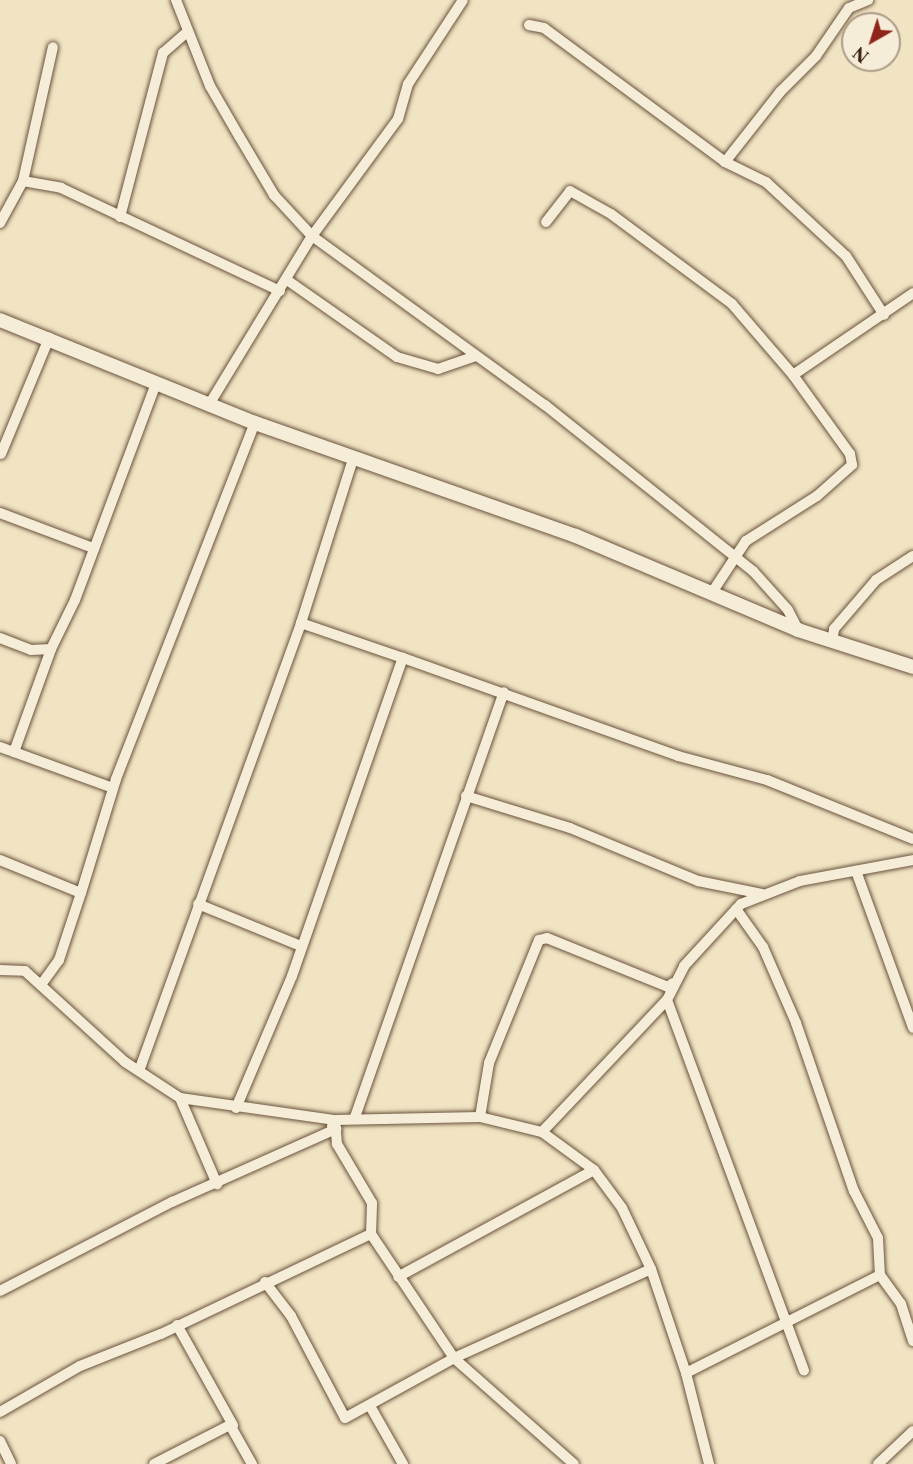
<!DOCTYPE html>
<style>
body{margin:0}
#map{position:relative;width:913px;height:1464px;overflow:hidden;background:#f1e4c3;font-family:"Libre Caslon Text",serif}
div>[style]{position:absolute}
.roads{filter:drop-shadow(0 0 2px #69533c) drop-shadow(0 0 2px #69533c)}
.minor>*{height:10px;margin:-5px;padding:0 5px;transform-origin:5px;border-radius:5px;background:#f6edd8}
.tertiary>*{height:14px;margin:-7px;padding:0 7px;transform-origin:7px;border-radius:7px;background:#f6edd8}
span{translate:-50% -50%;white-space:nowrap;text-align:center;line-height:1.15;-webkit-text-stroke:4.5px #f6edd8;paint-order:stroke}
.north{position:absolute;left:841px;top:12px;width:60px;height:60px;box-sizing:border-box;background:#f6edd8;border:2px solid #ac9c88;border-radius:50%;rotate:219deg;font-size:16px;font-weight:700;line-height:24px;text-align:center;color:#3c230f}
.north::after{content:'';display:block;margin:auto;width:21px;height:27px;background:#8f2418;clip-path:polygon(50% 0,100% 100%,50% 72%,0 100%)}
</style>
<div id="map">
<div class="roads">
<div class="minor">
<div style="left:176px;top:0;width:92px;rotate:68.4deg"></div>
<div style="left:210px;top:86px;width:58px;rotate:59.9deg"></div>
<div style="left:239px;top:136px;width:69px;rotate:59.3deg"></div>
<div style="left:274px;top:195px;width:56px;rotate:47.2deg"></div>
<div style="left:312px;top:236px;width:288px;rotate:36deg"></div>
<div style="left:545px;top:405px;width:266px;rotate:38.6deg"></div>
<div style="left:753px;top:571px;width:52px;rotate:48.1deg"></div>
<div style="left:788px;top:610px;width:22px;rotate:63deg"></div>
<div style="left:529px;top:25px;width:15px;rotate:11deg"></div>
<div style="left:544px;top:28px;width:225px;rotate:36.5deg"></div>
<div style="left:725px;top:162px;width:46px;rotate:26deg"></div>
<div style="left:766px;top:182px;width:109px;rotate:42.8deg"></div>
<div style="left:846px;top:256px;width:70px;rotate:57.2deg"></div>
<div style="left:725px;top:162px;width:89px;rotate:-51.8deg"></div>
<div style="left:780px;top:92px;width:51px;rotate:-45deg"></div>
<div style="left:816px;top:56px;width:58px;rotate:-55.5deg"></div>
<div style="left:849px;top:8px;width:21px;rotate:-23deg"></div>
<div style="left:23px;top:181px;width:39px;rotate:10deg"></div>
<div style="left:61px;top:188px;width:242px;rotate:25.2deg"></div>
<div style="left:120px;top:217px;width:170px;rotate:-75.3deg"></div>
<div style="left:163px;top:53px;width:33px;rotate:-41deg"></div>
<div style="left:546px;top:222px;width:39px;rotate:-52deg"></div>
<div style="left:570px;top:191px;width:47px;rotate:29.3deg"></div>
<div style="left:611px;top:214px;width:151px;rotate:36.6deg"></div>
<div style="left:732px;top:304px;width:94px;rotate:49.3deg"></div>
<div style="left:0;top:223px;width:48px;rotate:-61.3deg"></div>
<div style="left:23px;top:181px;width:137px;rotate:-77.4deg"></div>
<div style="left:287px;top:280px;width:134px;rotate:35deg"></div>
<div style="left:397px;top:357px;width:43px;rotate:16.3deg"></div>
<div style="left:438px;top:369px;width:40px;rotate:-18.9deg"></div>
<div style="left:210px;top:403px;width:196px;rotate:-58.6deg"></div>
<div style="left:312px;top:236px;width:145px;rotate:-53.7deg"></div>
<div style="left:398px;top:119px;width:36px;rotate:-74deg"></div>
<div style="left:408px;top:84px;width:100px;rotate:-56.8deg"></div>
<div style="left:1px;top:454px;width:126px;rotate:-67.5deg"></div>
<div style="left:0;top:513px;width:99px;rotate:20.6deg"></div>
<div style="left:711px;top:594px;width:64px;rotate:-56.6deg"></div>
<div style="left:746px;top:541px;width:84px;rotate:-32.4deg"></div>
<div style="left:817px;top:496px;width:47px;rotate:-41.5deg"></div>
<div style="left:852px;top:465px;width:11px;rotate:-100deg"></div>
<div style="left:850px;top:454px;width:97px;rotate:-125.8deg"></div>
<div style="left:793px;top:375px;width:145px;rotate:-34.3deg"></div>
<div style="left:0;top:638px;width:33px;rotate:21deg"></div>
<div style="left:31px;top:650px;width:20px;rotate:-3deg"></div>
<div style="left:51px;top:649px;width:55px;rotate:-63.9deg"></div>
<div style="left:75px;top:600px;width:232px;rotate:-69.5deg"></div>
<div style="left:832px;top:642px;width:13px;rotate:-81deg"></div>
<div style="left:834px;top:629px;width:65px;rotate:-49.4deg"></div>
<div style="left:876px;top:580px;width:44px;rotate:-33deg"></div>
<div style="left:403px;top:658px;width:292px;rotate:19.6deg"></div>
<div style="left:678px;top:756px;width:92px;rotate:15.1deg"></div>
<div style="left:767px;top:780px;width:157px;rotate:22deg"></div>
<div style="left:0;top:747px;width:15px;rotate:20deg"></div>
<div style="left:14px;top:752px;width:109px;rotate:-70.2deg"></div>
<div style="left:14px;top:752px;width:105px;rotate:20deg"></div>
<div style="left:466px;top:796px;width:109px;rotate:17.1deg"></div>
<div style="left:570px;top:828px;width:139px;rotate:22.5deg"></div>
<div style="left:698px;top:881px;width:65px;rotate:11.5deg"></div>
<div style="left:0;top:860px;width:87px;rotate:22.2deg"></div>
<div style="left:81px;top:893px;width:71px;rotate:108.2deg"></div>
<div style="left:59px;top:960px;width:31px;rotate:126deg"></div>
<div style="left:856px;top:871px;width:167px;rotate:70deg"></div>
<div style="left:81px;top:893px;width:119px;rotate:-72.9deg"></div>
<div style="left:116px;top:779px;width:382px;rotate:-68.7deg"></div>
<div style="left:198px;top:904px;width:111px;rotate:22.2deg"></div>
<div style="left:736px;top:909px;width:47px;rotate:54.6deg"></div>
<div style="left:763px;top:947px;width:83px;rotate:66.5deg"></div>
<div style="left:796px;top:1023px;width:178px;rotate:71deg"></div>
<div style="left:854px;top:1191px;width:53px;rotate:62.9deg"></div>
<div style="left:878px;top:1238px;width:37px;rotate:87deg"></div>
<div style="left:0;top:970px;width:25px;rotate:2deg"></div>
<div style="left:25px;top:971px;width:135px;rotate:42.3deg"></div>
<div style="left:125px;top:1062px;width:66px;rotate:33.2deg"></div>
<div style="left:180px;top:1098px;width:157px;rotate:8.1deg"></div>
<div style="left:335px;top:1120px;width:145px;rotate:-1.2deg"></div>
<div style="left:480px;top:1117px;width:64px;rotate:13.6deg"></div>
<div style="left:542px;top:1132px;width:64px;rotate:36.2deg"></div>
<div style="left:594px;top:1170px;width:223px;rotate:151.4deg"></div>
<div style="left:667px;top:1000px;width:395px;rotate:69.7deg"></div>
<div style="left:139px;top:1071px;width:476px;rotate:-70.1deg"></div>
<div style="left:180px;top:1098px;width:94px;rotate:66.7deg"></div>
<div style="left:236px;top:1108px;width:143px;rotate:-67deg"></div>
<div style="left:292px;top:976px;width:337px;rotate:-70.8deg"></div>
<div style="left:403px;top:658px;width:108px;rotate:-161.1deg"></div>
<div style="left:301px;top:623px;width:175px;rotate:-72.4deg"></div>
<div style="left:355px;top:1117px;width:450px;rotate:-70.7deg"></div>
<div style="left:480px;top:1117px;width:55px;rotate:-80.5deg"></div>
<div style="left:489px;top:1063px;width:133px;rotate:-67.9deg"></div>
<div style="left:539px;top:940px;width:8px;rotate:-14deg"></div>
<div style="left:547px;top:938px;width:131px;rotate:22deg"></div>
<div style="left:668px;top:987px;width:6px;rotate:-39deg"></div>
<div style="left:542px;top:1132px;width:182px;rotate:-46.6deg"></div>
<div style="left:667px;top:1000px;width:38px;rotate:-63deg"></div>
<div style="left:684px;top:966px;width:84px;rotate:-47.4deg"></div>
<div style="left:741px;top:904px;width:63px;rotate:-21.3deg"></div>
<div style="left:800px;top:881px;width:115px;rotate:-10.5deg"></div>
<div style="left:594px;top:1170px;width:47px;rotate:53.6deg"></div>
<div style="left:622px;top:1208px;width:68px;rotate:64.6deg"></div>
<div style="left:651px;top:1269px;width:110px;rotate:71.4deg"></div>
<div style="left:686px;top:1373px;width:94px;rotate:75.8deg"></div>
<div style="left:371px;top:1234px;width:149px;rotate:56.2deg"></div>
<div style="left:454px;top:1358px;width:160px;rotate:41.5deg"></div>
<div style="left:265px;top:1282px;width:43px;rotate:52.6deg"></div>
<div style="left:291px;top:1316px;width:115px;rotate:62.1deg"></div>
<div style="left:345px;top:1418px;width:124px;rotate:-28.8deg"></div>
<div style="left:454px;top:1358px;width:216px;rotate:-24.3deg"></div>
<div style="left:0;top:1291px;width:194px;rotate:-27.4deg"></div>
<div style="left:172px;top:1202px;width:180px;rotate:-24deg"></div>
<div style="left:336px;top:1129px;width:5px;rotate:-143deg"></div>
<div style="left:177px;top:1325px;width:115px;rotate:60.8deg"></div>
<div style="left:686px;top:1373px;width:217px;rotate:-26.8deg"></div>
<div style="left:880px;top:1275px;width:36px;rotate:54deg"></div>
<div style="left:901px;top:1304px;width:39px;rotate:72deg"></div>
<div style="left:370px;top:1406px;width:67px;rotate:60.4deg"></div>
<div style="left:0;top:1412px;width:92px;rotate:-29.9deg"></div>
<div style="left:80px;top:1366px;width:87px;rotate:-21.6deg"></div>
<div style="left:161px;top:1334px;width:233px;rotate:-25.5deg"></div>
<div style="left:371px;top:1234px;width:31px;rotate:-88deg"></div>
<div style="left:372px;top:1203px;width:69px;rotate:-120.7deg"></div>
<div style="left:337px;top:1144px;width:24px;rotate:-95deg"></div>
<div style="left:0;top:1441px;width:25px;rotate:64deg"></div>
<div style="left:154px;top:1464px;width:85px;rotate:-27.2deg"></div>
<div style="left:230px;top:1425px;width:45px;rotate:60.6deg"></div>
<div style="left:878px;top:1464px;width:48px;rotate:-43.3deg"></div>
</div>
<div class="tertiary">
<div style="left:0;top:320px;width:275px;rotate:22deg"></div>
<div style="left:255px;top:423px;width:340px;rotate:19.4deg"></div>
<div style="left:576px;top:536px;width:241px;rotate:22.9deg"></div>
<div style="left:798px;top:630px;width:121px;rotate:17.8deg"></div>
</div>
</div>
<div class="north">N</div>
</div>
